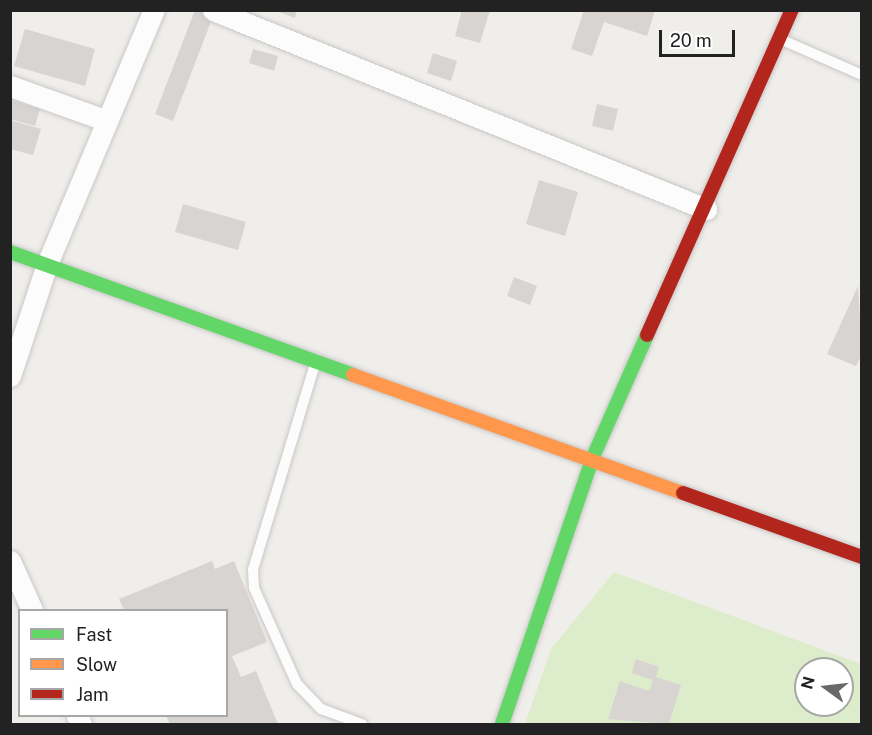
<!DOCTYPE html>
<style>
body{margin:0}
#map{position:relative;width:872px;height:735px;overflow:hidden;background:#f0eeeb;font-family:"Public Sans",sans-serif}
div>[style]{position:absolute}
.grass>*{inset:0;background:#ddeccb}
.building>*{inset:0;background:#d7d4d2}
.roads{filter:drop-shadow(0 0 2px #c9c8c7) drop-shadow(0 0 2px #c9c8c7)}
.lane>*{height:10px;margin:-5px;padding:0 5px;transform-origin:5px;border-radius:5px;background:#fdfcfc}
.street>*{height:21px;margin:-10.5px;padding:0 10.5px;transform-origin:10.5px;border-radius:10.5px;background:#fdfcfc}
.fast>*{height:14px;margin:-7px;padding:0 7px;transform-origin:7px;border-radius:7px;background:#63d668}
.slow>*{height:14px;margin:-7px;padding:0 7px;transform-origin:7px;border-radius:7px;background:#ff974d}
.jam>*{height:14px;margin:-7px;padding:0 7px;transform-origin:7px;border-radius:7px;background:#b3261e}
span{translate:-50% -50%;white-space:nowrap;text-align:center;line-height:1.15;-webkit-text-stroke:4.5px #fff;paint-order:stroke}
.frame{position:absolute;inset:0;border:12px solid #222;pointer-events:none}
.legend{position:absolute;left:18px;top:609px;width:210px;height:108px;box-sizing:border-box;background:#fff;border:2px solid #a7a7a7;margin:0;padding:8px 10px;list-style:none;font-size:18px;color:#222}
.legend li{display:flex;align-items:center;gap:12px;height:30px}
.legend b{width:30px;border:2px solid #a7a7a7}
.north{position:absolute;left:794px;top:657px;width:60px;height:60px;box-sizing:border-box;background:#fff;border:2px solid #a7a7a7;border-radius:50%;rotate:285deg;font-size:16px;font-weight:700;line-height:24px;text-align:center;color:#222}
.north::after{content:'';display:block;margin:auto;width:21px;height:27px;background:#6a6968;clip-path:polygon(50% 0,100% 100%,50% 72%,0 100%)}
.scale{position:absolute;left:659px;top:30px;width:76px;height:27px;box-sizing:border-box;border:3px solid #222;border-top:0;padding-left:8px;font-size:18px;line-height:21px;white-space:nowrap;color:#222;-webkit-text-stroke:4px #fff;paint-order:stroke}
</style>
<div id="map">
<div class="grass">
<div style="clip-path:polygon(evenodd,614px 572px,861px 664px,861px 724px,525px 724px,551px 649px,614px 572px,806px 669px,842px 669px,842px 705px,806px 705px,806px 669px)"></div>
</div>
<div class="building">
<div style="clip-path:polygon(195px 10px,215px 11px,173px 121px,155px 114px)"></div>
<div style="clip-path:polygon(274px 10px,297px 10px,295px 18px)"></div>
<div style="clip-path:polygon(462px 10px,490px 10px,480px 43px,455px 36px)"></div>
<div style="clip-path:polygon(584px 10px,655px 10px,647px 36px,604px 22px,592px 56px,571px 49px)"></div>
<div style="clip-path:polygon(25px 29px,95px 49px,85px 86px,14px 66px)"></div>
<div style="clip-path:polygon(253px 49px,278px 56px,274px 71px,249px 63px)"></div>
<div style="clip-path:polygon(433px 53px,457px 61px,451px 81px,427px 73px)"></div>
<div style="clip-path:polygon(10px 100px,40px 109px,35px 126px,10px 119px)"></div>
<div style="clip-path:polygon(597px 104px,618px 109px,613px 131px,592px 126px)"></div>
<div style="clip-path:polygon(10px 120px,41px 129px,33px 155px,10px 149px)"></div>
<div style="clip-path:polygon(539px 180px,578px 192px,565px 236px,526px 224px)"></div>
<div style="clip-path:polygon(183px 204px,246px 222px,238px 250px,175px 232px)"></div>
<div style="clip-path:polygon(514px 277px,537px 286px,530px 305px,507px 296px)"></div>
<div style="clip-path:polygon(858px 286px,862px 354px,856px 366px,827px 354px)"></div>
<div style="clip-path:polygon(212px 561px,215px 569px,234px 561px,267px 642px,232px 656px,241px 677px,256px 671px,278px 724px,170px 724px,166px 716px,226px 716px,226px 610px,124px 610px,119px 599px)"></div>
<div style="clip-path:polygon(636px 659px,659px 667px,656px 677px,681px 685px,669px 724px,608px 719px,620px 681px,649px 691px,653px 680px,632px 673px)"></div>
</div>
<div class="roads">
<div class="lane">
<div style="left:780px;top:39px;width:90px;rotate:23.7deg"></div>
<div style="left:315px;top:364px;width:214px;rotate:106.8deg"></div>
<div style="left:253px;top:569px;width:19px;rotate:87deg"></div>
<div style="left:254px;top:588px;width:105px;rotate:65.9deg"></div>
<div style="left:297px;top:684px;width:35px;rotate:46deg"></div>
<div style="left:321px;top:709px;width:44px;rotate:20.1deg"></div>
</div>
<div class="street">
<div style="left:213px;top:10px;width:532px;rotate:21.98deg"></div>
<div style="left:10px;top:86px;width:101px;rotate:19.7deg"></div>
<div style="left:10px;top:376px;width:118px;rotate:-71.7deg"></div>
<div style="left:47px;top:264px;width:276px;rotate:-67.2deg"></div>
<div style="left:10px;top:561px;width:54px;rotate:65.8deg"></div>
<div style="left:77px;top:716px;width:9px;rotate:63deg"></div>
</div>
<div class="fast">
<div style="left:10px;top:252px;width:364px;rotate:19.7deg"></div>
<div style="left:502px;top:724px;width:282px;rotate:-71.2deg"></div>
<div style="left:593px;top:457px;width:133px;rotate:-66.1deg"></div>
</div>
<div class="slow">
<div style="left:353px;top:375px;width:350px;rotate:19.7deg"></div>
</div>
<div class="jam">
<div style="left:647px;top:335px;width:356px;rotate:-66deg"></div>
<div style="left:683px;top:493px;width:190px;rotate:19.7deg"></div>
</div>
</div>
<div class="frame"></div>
<ul class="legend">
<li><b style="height:8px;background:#63d668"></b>Fast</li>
<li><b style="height:8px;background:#ff974d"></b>Slow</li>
<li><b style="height:8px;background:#b3261e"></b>Jam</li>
</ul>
<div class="north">N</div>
<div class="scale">20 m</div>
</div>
